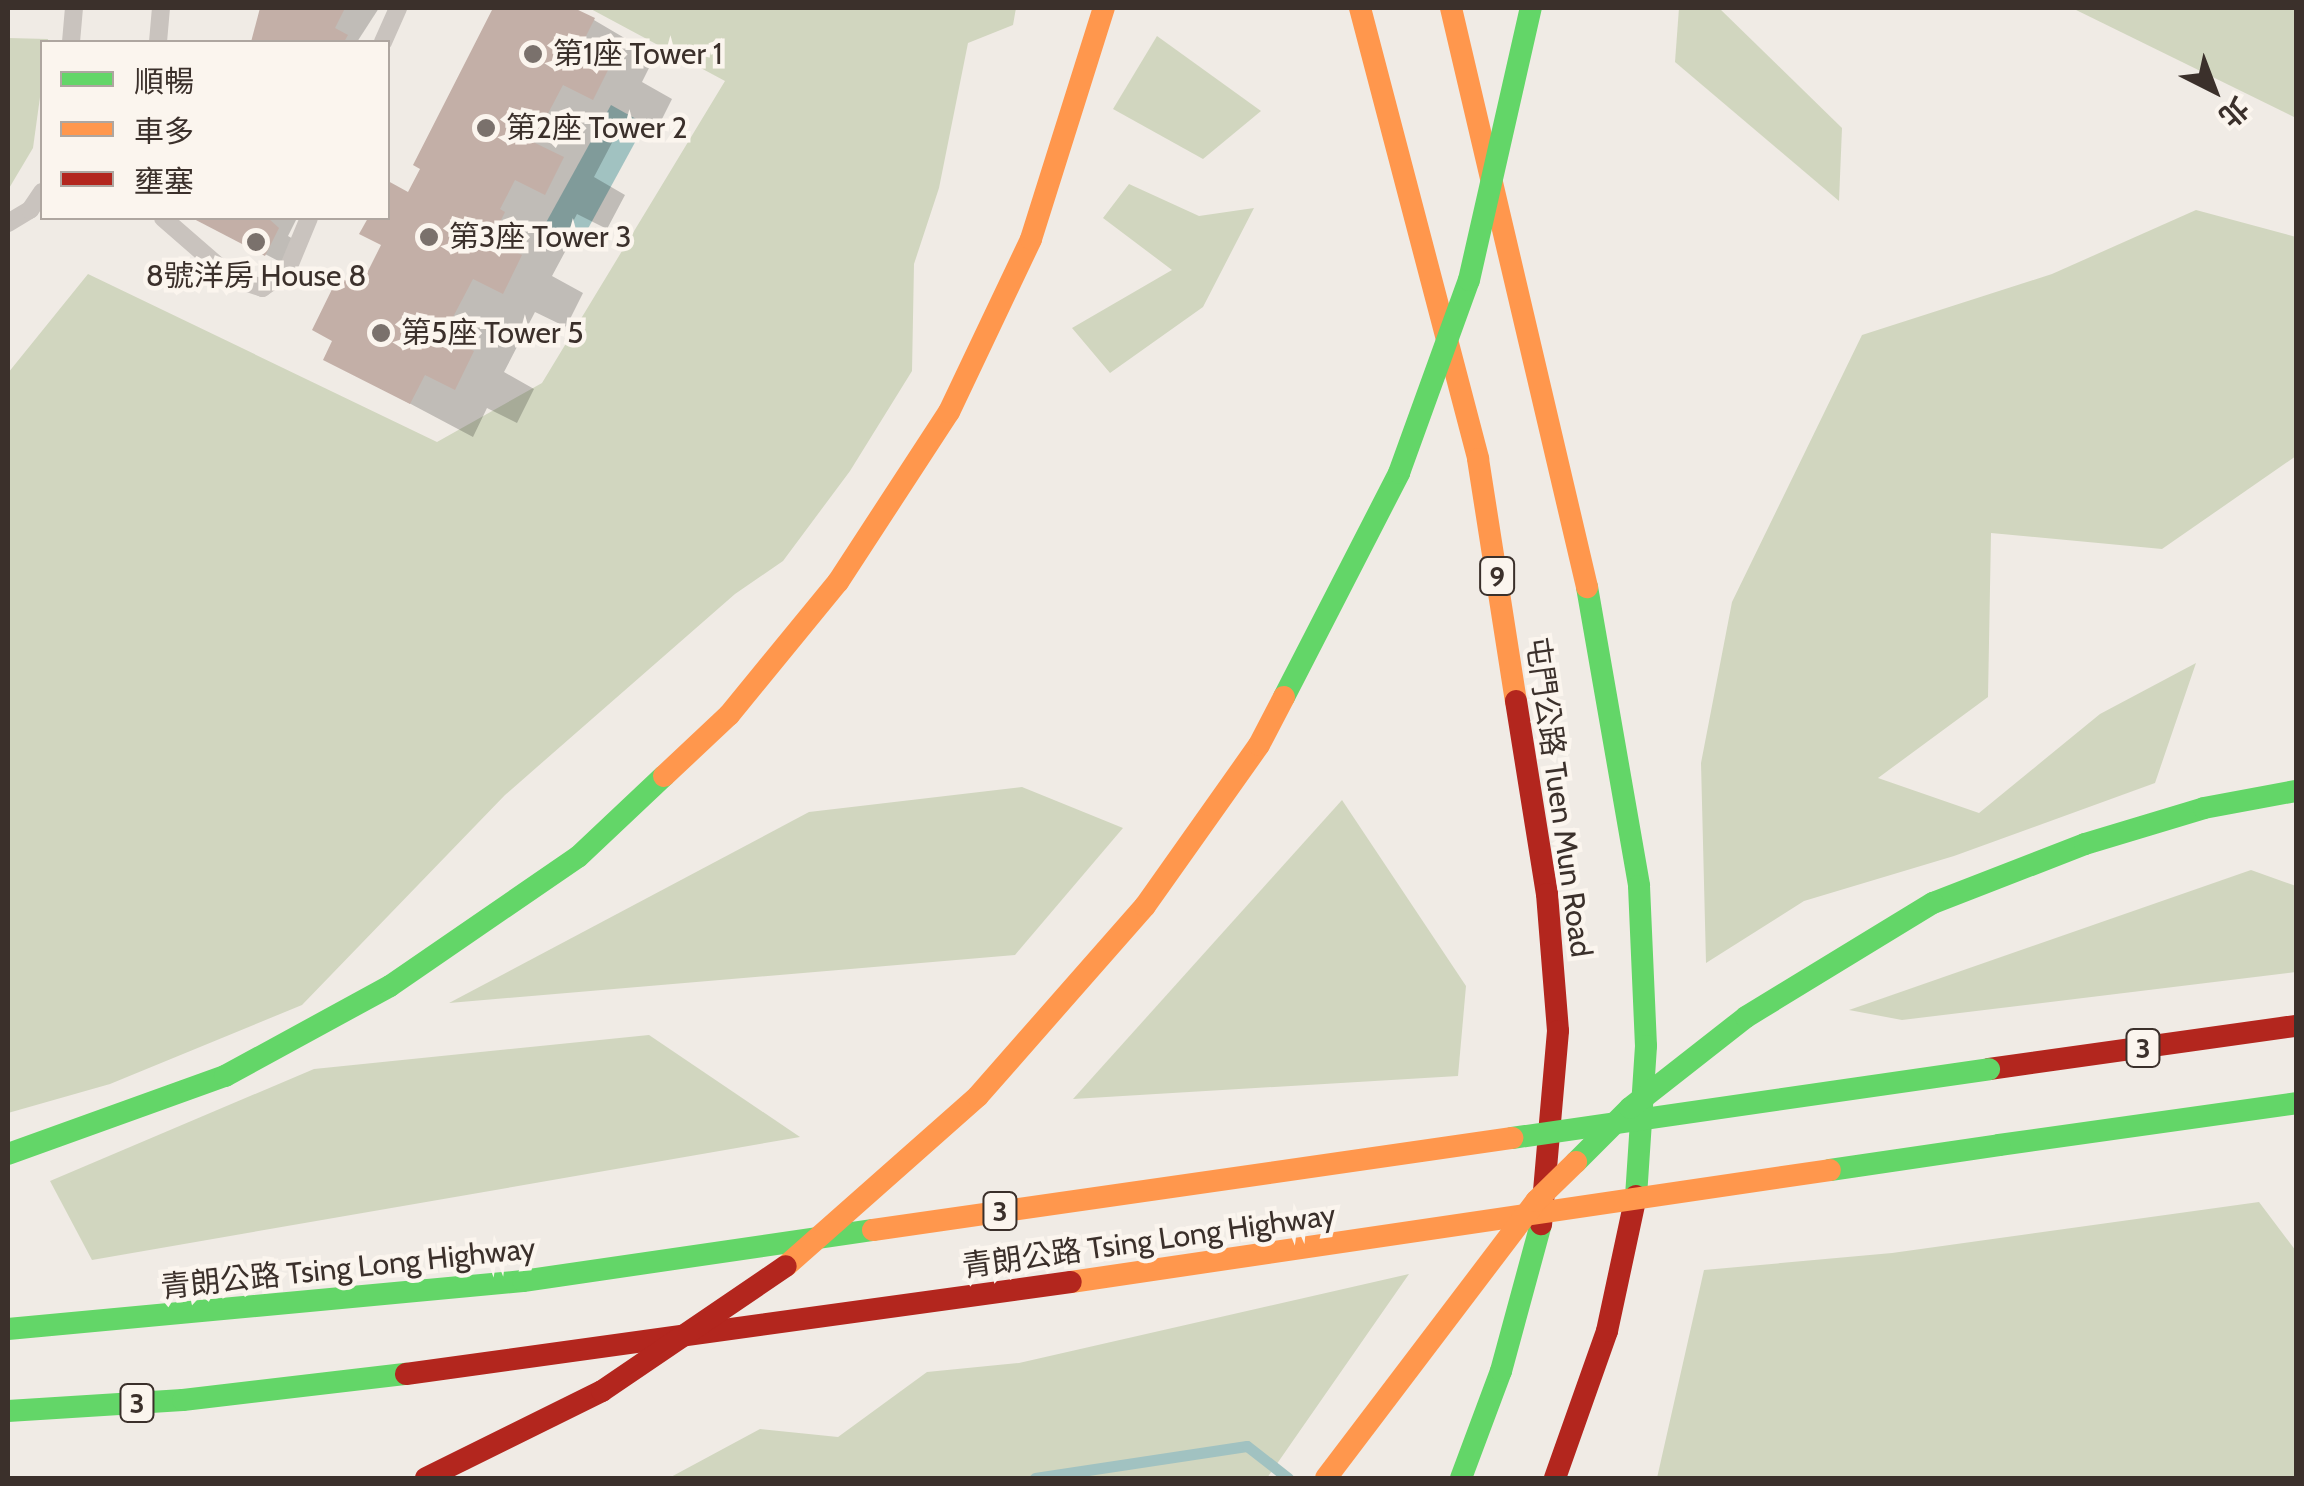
<!DOCTYPE html>
<meta charset="utf-8">
<style>
body{margin:0}
#map{position:relative;width:2304px;height:1486px;overflow:hidden;background:#f0ebe5;font-family:Cabin,"Noto Sans TC",sans-serif}
div>[style]{position:absolute}
.green>*{inset:0;background:#d1d6bf}
.water>*{inset:0;background:#a1c2c1}
.shadow>*{inset:0;background:#0003}
.stream>*{height:11px;margin:-5.5px;padding:0 5.5px;transform-origin:5.5px;border-radius:5.5px;background:#a1c2c1}
.building>*{inset:0;background:#c3afa7}
.lane>*{height:18px;margin:-9px;padding:0 9px;transform-origin:9px;border-radius:9px;background:#c9c3be}
.fast>*{height:22px;margin:-11px;padding:0 11px;transform-origin:11px;border-radius:11px;background:#63d668}
.slow>*{height:22px;margin:-11px;padding:0 11px;transform-origin:11px;border-radius:11px;background:#ff974d}
.jam>*{height:22px;margin:-11px;padding:0 11px;transform-origin:11px;border-radius:11px;background:#b3261e}
.fast-bridge>*{height:22px;margin:-11px;padding:0 11px;transform-origin:11px;border-radius:11px;background:#63d668}
.slow-bridge>*{height:22px;margin:-11px;padding:0 11px;transform-origin:11px;border-radius:11px;background:#ff974d}
.jam-bridge>*{height:22px;margin:-11px;padding:0 11px;transform-origin:11px;border-radius:11px;background:#b3261e}
.dots>*{width:28px;height:28px;translate:-50% -50%;box-sizing:border-box;border:5px solid #fbf5ee;border-radius:50%}
span{translate:-50% -50%;white-space:nowrap;text-align:center;line-height:1.15;-webkit-text-stroke:9px #fbf5ee;paint-order:stroke}
.shield-label span{padding:2px 8px;background:#fbf5ee;border:2px solid;border-radius:8px;-webkit-text-stroke-width:0}
.shield-label{font-size:28px;color:#3b302b;font-weight:700}
.poi-label{font-size:30px;color:#3b302b}
.left{translate:0 -50%;text-align:left}
.street-label{font-size:30px;color:#3b302b}
.frame{position:absolute;inset:0;border:10px solid #3b302b;pointer-events:none}
.legend{position:absolute;left:40px;top:40px;width:350px;height:180px;box-sizing:border-box;background:#fbf5ee;border:2px solid #aea6a0;margin:0;padding:12px 18px;list-style:none;font-size:30px;color:#3b302b}
.legend li{display:flex;align-items:center;gap:20px;height:50px}
.legend b{width:50px;border:2px solid #aea6a0}
.north{position:absolute;left:2164px;top:40px;width:100px;height:100px;-webkit-text-stroke:8px #fbf5ee;paint-order:stroke;rotate:138deg;font-size:28px;font-weight:700;line-height:40px;text-align:center;color:#3b302b}
.north::after{content:'';display:block;margin:auto;width:35px;height:45px;background:#3b302b;clip-path:polygon(50% 0,100% 100%,50% 72%,0 100%)}
</style>
<div id="map">
<div class="green">
<div style="clip-path:polygon(589px 8px,1016px 8px,1013px 25px,968px 43px,939px 188px,914px 264px,912px 371px,850px 471px,783px 561px,735px 594px,505px 795px,302px 1005px,110px 1084px,8px 1113px,8px 373px,88px 274px,437px 442px,542px 383px,725px 81px)"></div>
<div style="clip-path:polygon(1679px 8px,1719px 8px,1842px 128px,1839px 201px,1675px 62px)"></div>
<div style="clip-path:polygon(2072px 8px,2296px 8px,2296px 118px)"></div>
<div style="clip-path:polygon(1157px 36px,1261px 111px,1203px 159px,1113px 109px)"></div>
<div style="clip-path:polygon(8px 38px,48px 39px,33px 148px,8px 190px)"></div>
<div style="clip-path:polygon(1129px 184px,1199px 216px,1254px 208px,1203px 307px,1110px 373px,1072px 328px,1172px 270px,1103px 218px)"></div>
<div style="clip-path:polygon(2196px 210px,2296px 237px,2296px 456px,2162px 549px,1991px 533px,1988px 697px,1878px 778px,1979px 813px,2100px 714px,2196px 663px,2155px 783px,1954px 856px,1804px 901px,1706px 963px,1701px 763px,1732px 602px,1862px 335px,2052px 274px)"></div>
<div style="clip-path:polygon(1022px 787px,1123px 828px,1015px 955px,449px 1003px,809px 812px)"></div>
<div style="clip-path:polygon(1342px 800px,1466px 986px,1458px 1076px,1073px 1099px)"></div>
<div style="clip-path:polygon(2251px 870px,2296px 886px,2296px 972px,1902px 1020px,1849px 1010px)"></div>
<div style="clip-path:polygon(649px 1035px,800px 1137px,92px 1260px,50px 1181px,314px 1069px)"></div>
<div style="clip-path:polygon(2259px 1202px,2296px 1251px,2296px 1478px,1657px 1478px,1704px 1270px,1892px 1253px)"></div>
<div style="clip-path:polygon(1409px 1274px,1267px 1478px,669px 1478px,760px 1429px,838px 1437px,927px 1372px,1019px 1363px)"></div>
</div>
<div class="water">
<div style="clip-path:polygon(611px 105px,645px 124px,578px 247px,543px 228px)"></div>
</div>
<div class="shadow">
<div style="clip-path:polygon(266px 8px,379px 8px,357px 42px,251px 42px)"></div>
<div style="clip-path:polygon(496px 8px,568px 8px,594px 20px,655px 56px,642px 82px,672px 99px,655px 133px,625px 118px,594px 177px,625px 195px,607px 229px,577px 214px,560px 247px,566px 250px,552px 276px,583px 293px,566px 327px,535px 312px,504px 372px,534px 389px,517px 423px,487px 408px,473px 437px,326px 359px,383px 245px,363px 234px,371px 218px,388px 218px,388px 184px,409px 195px,423px 168px,417px 164px)"></div>
<div style="clip-path:polygon(196px 218px,297px 218px,288px 236px,300px 243px,288px 266px)"></div>
</div>
<div class="stream">
<div style="left:1035px;top:1478px;width:214px;rotate:-8.6deg"></div>
<div style="left:1247px;top:1446px;width:52px;rotate:38deg"></div>
</div>
<div class="building">
<div style="clip-path:polygon(260px 8px,345px 8px,335px 28px,348px 35px,344px 42px,251px 42px)"></div>
<div style="clip-path:polygon(493px 8px,574px 8px,595px 18px,581px 46px,612px 62px,593px 100px,563px 85px,533px 142px,564px 157px,545px 195px,515px 180px,500px 209px,505px 212px,491px 240px,522px 255px,503px 294px,473px 279px,443px 336px,474px 351px,455px 390px,425px 375px,410px 404px,323px 360px,332px 341px,312px 330px,338px 277px,360px 287px,381px 245px,359px 234px,368px 218px,388px 218px,388px 181px,408px 192px,420px 169px,413px 165px)"></div>
<div style="clip-path:polygon(192px 218px,268px 218px,279px 228px,265px 256px)"></div>
</div>
<div class="lane">
<div style="left:71px;top:42px;width:34px;rotate:-85deg"></div>
<div style="left:158px;top:42px;width:34px;rotate:-85deg"></div>
<div style="left:383px;top:42px;width:37px;rotate:-66deg"></div>
<div style="left:163px;top:218px;width:91px;rotate:41deg"></div>
<div style="left:232px;top:278px;width:32px;rotate:18deg"></div>
<div style="left:262px;top:288px;width:30px;rotate:-34deg"></div>
<div style="left:287px;top:271px;width:57px;rotate:-67.5deg"></div>
<div style="left:8px;top:223px;width:26px;rotate:-31deg"></div>
<div style="left:30px;top:210px;width:22px;rotate:-56deg"></div>
</div>
<div class="fast">
<div style="left:1587px;top:587px;width:303px;rotate:80.1deg"></div>
<div style="left:1639px;top:886px;width:160px;rotate:87.5deg"></div>
<div style="left:1646px;top:1046px;width:150px;rotate:93.8deg"></div>
<div style="left:1933px;top:903px;width:163px;rotate:-21.2deg"></div>
<div style="left:2085px;top:844px;width:124px;rotate:-16.8deg"></div>
<div style="left:2204px;top:808px;width:94px;rotate:-10.5deg"></div>
<div style="left:1999px;top:1145px;width:300px;rotate:-8deg"></div>
<div style="left:8px;top:1154px;width:231px;rotate:-19.8deg"></div>
<div style="left:225px;top:1076px;width:188px;rotate:-28.6deg"></div>
<div style="left:390px;top:986px;width:228px;rotate:-34.5deg"></div>
<div style="left:578px;top:857px;width:118px;rotate:-43.3deg"></div>
<div style="left:8px;top:1411px;width:175px;rotate:-3.6deg"></div>
<div style="left:183px;top:1400px;width:225px;rotate:-6.7deg"></div>
<div style="left:1461px;top:1478px;width:114px;rotate:-69.5deg"></div>
<div style="left:1501px;top:1371px;width:152px;rotate:-74.8deg"></div>
</div>
<div class="slow">
<div style="left:1360px;top:8px;width:466px;rotate:75.3deg"></div>
<div style="left:1478px;top:459px;width:245px;rotate:81.1deg"></div>
<div style="left:1451px;top:8px;width:595px;rotate:76.78deg"></div>
<div style="left:664px;top:776px;width:89px;rotate:-43.2deg"></div>
<div style="left:729px;top:715px;width:172px;rotate:-50.7deg"></div>
<div style="left:838px;top:582px;width:203px;rotate:-56.9deg"></div>
<div style="left:949px;top:412px;width:191px;rotate:-64.6deg"></div>
<div style="left:1031px;top:239px;width:242px;rotate:-72.5deg"></div>
</div>
<div class="jam">
<div style="left:1516px;top:701px;width:195px;rotate:80.9deg"></div>
<div style="left:1547px;top:894px;width:137px;rotate:85.4deg"></div>
<div style="left:1558px;top:1031px;width:194px;rotate:95deg"></div>
<div style="left:1989px;top:1069px;width:310px;rotate:-8deg"></div>
<div style="left:1555px;top:1478px;width:156px;rotate:-70.5deg"></div>
<div style="left:1607px;top:1331px;width:138px;rotate:-77.9deg"></div>
</div>
<div class="fast-bridge">
<div style="left:1284px;top:697px;width:252px;rotate:-62.8deg"></div>
<div style="left:1399px;top:473px;width:205px;rotate:-70.1deg"></div>
<div style="left:1469px;top:280px;width:279px;rotate:-77.2deg"></div>
<div style="left:1512px;top:1138px;width:482px;rotate:-8.2deg"></div>
<div style="left:1576px;top:1162px;width:76px;rotate:-45deg"></div>
<div style="left:1630px;top:1108px;width:147px;rotate:-38.1deg"></div>
<div style="left:1746px;top:1017px;width:219px;rotate:-31.4deg"></div>
<div style="left:1830px;top:1170px;width:171px;rotate:-8.4deg"></div>
<div style="left:8px;top:1329px;width:517px;rotate:-5.32deg"></div>
<div style="left:523px;top:1281px;width:354px;rotate:-8.3deg"></div>
</div>
<div class="slow-bridge">
<div style="left:873px;top:1230px;width:646px;rotate:-8.19deg"></div>
<div style="left:786px;top:1266px;width:256px;rotate:-41.5deg"></div>
<div style="left:978px;top:1096px;width:253px;rotate:-48.7deg"></div>
<div style="left:1145px;top:906px;width:197px;rotate:-54.7deg"></div>
<div style="left:1259px;top:745px;width:54px;rotate:-62.5deg"></div>
<div style="left:1071px;top:1282px;width:767px;rotate:-8.39deg"></div>
<div style="left:1326px;top:1478px;width:348px;rotate:-52.8deg"></div>
<div style="left:1536px;top:1201px;width:56px;rotate:-44.3deg"></div>
</div>
<div class="jam-bridge">
<div style="left:406px;top:1374px;width:671px;rotate:-7.88deg"></div>
<div style="left:426px;top:1478px;width:196px;rotate:-26.3deg"></div>
<div style="left:602px;top:1391px;width:222px;rotate:-34.2deg"></div>
</div>
<div class="dots">
<div style="left:533px;top:54px;background:#7a716c"></div>
<div style="left:486px;top:128px;background:#7a716c"></div>
<div style="left:429px;top:237px;background:#7a716c"></div>
<div style="left:256px;top:242px;background:#7a716c"></div>
<div style="left:381px;top:333px;background:#7a716c"></div>
</div>
<div class="shield-label">
<span style="left:1497px;top:576px">9</span>
<span style="left:2143px;top:1048px">3</span>
<span style="left:1000px;top:1211px">3</span>
<span style="left:137px;top:1403px">3</span>
</div>
<div class="poi-label">
<span class="left" style="left:553px;top:54px">第1座 Tower 1</span>
<span class="left" style="left:506px;top:128px">第2座 Tower 2</span>
<span class="left" style="left:449px;top:237px">第3座 Tower 3</span>
<span style="left:256px;top:276px">8號洋房 House 8</span>
<span class="left" style="left:401px;top:333px">第5座 Tower 5</span>
</div>
<div class="street-label">
<span style="left:1559px;top:797px;rotate:82deg">屯門公路 Tuen Mun Road</span>
<span style="left:1149px;top:1241px;rotate:-8deg">青朗公路 Tsing Long Highway</span>
<span style="left:348px;top:1268px;rotate:-6deg">青朗公路 Tsing Long Highway</span>
</div>
<div class="frame"></div>
<ul class="legend">
<li><b style="height:12px;background:#63d668"></b>順暢</li>
<li><b style="height:12px;background:#ff974d"></b>車多</li>
<li><b style="height:12px;background:#b3261e"></b>壅塞</li>
</ul>
<div class="north">北</div>
</div>
